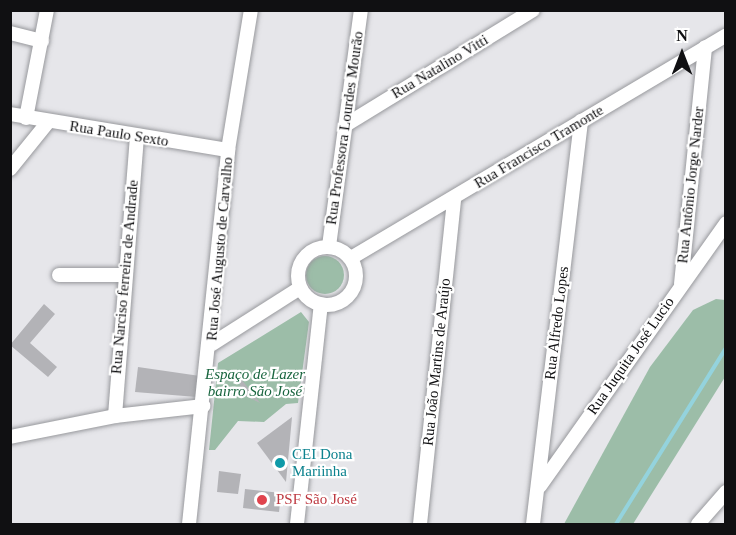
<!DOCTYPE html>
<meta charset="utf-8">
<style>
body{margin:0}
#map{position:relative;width:736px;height:535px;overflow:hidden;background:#e6e6ea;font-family:"Times New Roman",serif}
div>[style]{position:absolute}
.green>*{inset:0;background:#9cbda8}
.round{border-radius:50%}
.stream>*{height:4px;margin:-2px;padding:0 2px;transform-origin:2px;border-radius:2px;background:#94d3dd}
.building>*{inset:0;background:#b3b3b7}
.roads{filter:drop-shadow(0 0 2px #98999d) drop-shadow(0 0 2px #98999d)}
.minor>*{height:14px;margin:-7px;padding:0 7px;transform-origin:7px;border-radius:7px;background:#fff}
.minor>.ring{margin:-7px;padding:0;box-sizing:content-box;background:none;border:14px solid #fff;border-radius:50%}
.dots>*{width:16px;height:16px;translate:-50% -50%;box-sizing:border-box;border:3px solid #fff;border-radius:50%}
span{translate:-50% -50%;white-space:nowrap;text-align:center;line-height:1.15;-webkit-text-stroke:4.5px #fff;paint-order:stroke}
.street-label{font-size:15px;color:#101012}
.park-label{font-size:15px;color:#19653f;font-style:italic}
.culture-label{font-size:15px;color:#0d838f}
.left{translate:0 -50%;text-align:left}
.health-label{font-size:15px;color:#be3a42}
.frame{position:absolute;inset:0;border:12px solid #101012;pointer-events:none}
.north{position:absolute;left:652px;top:24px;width:60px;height:60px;-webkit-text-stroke:4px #fff;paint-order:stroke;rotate:0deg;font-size:16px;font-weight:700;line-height:24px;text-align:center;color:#101012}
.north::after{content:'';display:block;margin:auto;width:21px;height:27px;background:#101012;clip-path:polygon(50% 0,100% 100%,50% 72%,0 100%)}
</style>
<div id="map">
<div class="green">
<div class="round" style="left:306px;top:256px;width:38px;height:38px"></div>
<div style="clip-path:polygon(716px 299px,725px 300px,725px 377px,633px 524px,564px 524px,650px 367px,693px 310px)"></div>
<div style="clip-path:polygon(301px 312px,309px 322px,298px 403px,286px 404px,264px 422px,238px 421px,215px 450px,209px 450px,218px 363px)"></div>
</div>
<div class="stream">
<div style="left:616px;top:524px;width:208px;rotate:-58deg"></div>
</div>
<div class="building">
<div style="clip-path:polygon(44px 304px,55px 314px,30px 343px,57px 367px,48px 377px,10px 345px)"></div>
<div style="clip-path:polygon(138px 367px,200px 376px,197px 397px,135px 392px)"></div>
<div style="clip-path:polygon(238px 375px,260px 403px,242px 394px)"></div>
<div style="clip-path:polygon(292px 417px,286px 482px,257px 443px)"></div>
<div style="clip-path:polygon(219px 471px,241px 474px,238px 494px,217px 492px)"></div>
<div style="clip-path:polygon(245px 489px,281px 493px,279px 512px,243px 508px)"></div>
</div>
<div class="roads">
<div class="minor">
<div style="left:10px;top:33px;width:33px;rotate:14deg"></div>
<div style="left:10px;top:114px;width:221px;rotate:9.4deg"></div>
<div style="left:26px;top:118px;width:110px;rotate:-79deg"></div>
<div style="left:347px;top:124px;width:218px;rotate:-31.5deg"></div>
<div style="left:10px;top:169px;width:60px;rotate:-51deg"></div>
<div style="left:329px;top:246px;width:238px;rotate:-82.3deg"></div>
<div class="ring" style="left:298px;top:247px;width:44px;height:44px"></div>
<div style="left:351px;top:258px;width:436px;rotate:-30.7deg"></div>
<div style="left:59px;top:275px;width:65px"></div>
<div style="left:681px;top:284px;width:238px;rotate:-84.2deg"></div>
<div style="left:212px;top:344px;width:104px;rotate:-32.5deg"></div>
<div style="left:115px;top:416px;width:279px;rotate:-85.5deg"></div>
<div style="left:10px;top:437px;width:107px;rotate:-11.3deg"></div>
<div style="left:115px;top:416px;width:89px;rotate:-6.5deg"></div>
<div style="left:540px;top:486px;width:322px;rotate:-54.7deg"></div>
<div style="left:189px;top:524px;width:376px;rotate:-84deg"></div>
<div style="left:228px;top:150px;width:142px;rotate:-80.7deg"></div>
<div style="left:297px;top:524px;width:221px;rotate:-83.8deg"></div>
<div style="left:420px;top:524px;width:327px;rotate:-84deg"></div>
<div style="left:533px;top:524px;width:406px;rotate:-83.2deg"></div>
<div style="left:698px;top:524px;width:43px;rotate:-48.8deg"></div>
</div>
</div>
<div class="dots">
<div style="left:280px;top:463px;background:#0f9aa8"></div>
<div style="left:262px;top:500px;background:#e0444e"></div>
</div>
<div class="street-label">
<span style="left:440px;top:67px;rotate:-31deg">Rua Natalino Vitti</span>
<span style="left:345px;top:128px;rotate:-82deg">Rua Professora Lourdes Mourão</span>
<span style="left:119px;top:134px;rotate:9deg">Rua Paulo Sexto</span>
<span style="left:539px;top:147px;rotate:-31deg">Rua Francisco Tramonte</span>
<span style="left:691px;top:185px;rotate:-84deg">Rua Antônio Jorge Narder</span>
<span style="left:220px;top:249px;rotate:-85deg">Rua José Augusto de Carvalho</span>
<span style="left:125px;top:277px;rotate:-85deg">Rua Narciso ferreira de Andrade</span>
<span style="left:557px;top:323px;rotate:-83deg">Rua Alfredo Lopes</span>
<span style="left:631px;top:356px;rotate:-55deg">Rua Juquita José Lucio</span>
<span style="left:437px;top:362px;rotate:-84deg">Rua João Martins de Araújo</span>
</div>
<div class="park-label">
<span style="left:255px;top:383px">Espaço de Lazer<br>bairro São José</span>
</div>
<div class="culture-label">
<span class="left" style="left:292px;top:463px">CEI Dona<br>Mariinha</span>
</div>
<div class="health-label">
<span class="left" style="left:276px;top:500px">PSF São José</span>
</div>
<div class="frame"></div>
<div class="north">N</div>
</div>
